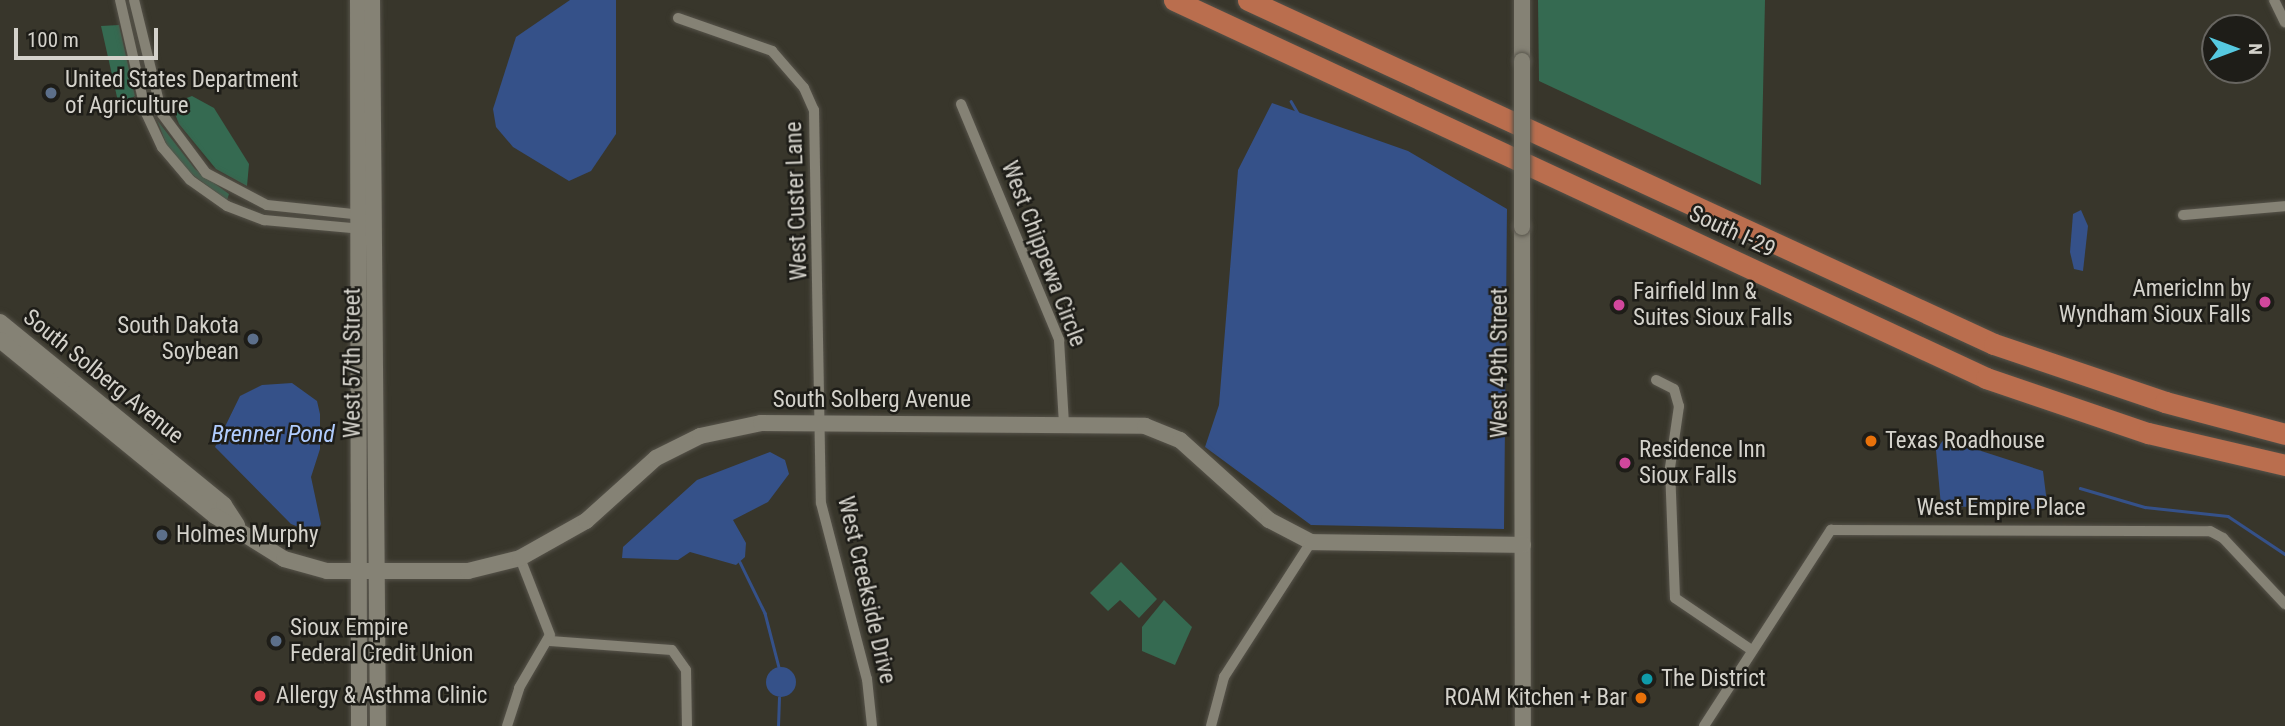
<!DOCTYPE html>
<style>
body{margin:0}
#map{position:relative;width:2285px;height:726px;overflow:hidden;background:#38362b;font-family:"Roboto Condensed",sans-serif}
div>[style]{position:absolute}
.green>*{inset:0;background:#356a51}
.water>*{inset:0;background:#355189}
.round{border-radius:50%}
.stream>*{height:2.5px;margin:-1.25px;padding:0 1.25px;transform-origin:1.25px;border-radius:1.25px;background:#355189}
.roads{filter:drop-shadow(0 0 2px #56534a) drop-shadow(0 0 2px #56534a)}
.street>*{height:10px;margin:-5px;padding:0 5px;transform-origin:5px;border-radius:5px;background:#858275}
.secondary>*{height:16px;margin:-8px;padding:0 8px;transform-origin:8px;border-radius:8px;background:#858275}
.highway>*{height:21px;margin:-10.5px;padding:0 10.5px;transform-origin:10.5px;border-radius:10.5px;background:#ba6e4e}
.bridges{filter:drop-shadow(0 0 2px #56534a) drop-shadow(0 0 2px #56534a)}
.secondary-bridge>*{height:16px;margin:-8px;padding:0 8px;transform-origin:8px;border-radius:8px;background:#858275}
.dots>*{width:19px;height:19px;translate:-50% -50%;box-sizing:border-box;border:4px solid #1e1d18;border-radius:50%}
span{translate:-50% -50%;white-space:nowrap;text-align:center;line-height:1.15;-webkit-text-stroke:5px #1e1d18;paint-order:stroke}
.poi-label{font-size:23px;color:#d4d2cb}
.left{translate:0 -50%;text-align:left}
.right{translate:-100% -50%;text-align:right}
.street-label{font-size:23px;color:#d4d2cb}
.water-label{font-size:24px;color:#b0ccfe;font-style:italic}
.north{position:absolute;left:2201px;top:14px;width:70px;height:70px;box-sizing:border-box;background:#1e1d18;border:2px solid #676560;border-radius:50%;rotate:90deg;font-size:19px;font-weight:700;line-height:28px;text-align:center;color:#d4d2cb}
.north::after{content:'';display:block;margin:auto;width:24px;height:32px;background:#56c9e0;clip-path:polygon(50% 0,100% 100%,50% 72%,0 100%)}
.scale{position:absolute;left:14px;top:28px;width:144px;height:32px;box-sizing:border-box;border:4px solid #d4d2cb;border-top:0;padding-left:9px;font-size:21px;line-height:24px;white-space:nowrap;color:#d4d2cb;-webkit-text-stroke:5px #1e1d18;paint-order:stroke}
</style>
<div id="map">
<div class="green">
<div style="clip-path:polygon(1538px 0,1765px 0,1761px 185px,1539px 81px)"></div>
<div style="clip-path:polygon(119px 25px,135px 96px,119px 106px,101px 26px)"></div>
<div style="clip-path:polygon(192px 96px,214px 108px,249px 164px,247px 186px,216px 169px,179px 124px,171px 104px)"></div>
<div style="clip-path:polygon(157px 120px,195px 169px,229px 194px,227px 200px,190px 173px,167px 146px)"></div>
<div style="clip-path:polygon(1121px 562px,1157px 599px,1139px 618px,1120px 600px,1108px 611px,1090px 593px)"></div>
<div style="clip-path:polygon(1164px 600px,1192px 627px,1175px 665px,1142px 651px,1142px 627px)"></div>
</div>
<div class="water">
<div style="clip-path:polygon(570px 0,616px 0,616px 134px,591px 171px,569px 181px,513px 147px,496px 127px,493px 109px,516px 37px)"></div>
<div style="clip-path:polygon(1272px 103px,1408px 151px,1507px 209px,1504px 529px,1311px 525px,1205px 447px,1219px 405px,1238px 170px)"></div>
<div style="clip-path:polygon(2081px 210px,2088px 226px,2083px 271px,2074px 269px,2070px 252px,2073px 214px)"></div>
<div style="clip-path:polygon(292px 383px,317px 401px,320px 414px,320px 449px,311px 477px,321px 524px,316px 534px,291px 524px,215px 447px,240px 396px,262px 385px)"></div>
<div style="clip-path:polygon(1944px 439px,2043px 471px,2047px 503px,2038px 509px,1941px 506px,1936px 450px)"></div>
<div style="clip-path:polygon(770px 452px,785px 460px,789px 474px,768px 502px,733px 520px,746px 543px,745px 557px,736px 565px,690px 552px,678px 560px,622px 558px,623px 547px,697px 480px)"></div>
<div class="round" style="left:766px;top:667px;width:30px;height:30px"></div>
</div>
<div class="stream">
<div style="left:1291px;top:101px;width:14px;rotate:60deg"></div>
<div style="left:2080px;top:488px;width:68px;rotate:16.3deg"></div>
<div style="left:2145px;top:507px;width:83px;rotate:6.2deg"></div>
<div style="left:2228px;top:516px;width:69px;rotate:33.7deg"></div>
<div style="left:740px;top:562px;width:57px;rotate:63.9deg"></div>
<div style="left:765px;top:613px;width:56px;rotate:75.5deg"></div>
<div style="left:778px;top:726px;width:28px;rotate:-88deg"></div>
</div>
<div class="roads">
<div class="street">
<div style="left:120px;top:0;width:116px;rotate:77deg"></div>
<div style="left:146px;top:113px;width:38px;rotate:65deg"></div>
<div style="left:162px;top:147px;width:43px;rotate:49.7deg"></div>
<div style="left:190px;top:180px;width:45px;rotate:35.1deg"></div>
<div style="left:227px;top:206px;width:40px;rotate:21deg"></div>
<div style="left:264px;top:220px;width:99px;rotate:5.2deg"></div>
<div style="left:134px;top:0;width:117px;rotate:76.2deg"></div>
<div style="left:162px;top:114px;width:74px;rotate:53.3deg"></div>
<div style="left:206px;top:173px;width:69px;rotate:27.7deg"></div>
<div style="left:267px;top:205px;width:96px;rotate:6deg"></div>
<div style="left:2274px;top:0;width:25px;rotate:64deg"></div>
<div style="left:678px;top:18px;width:100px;rotate:19.3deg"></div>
<div style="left:772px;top:51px;width:49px;rotate:49.1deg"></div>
<div style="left:804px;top:88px;width:24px;rotate:66deg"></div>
<div style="left:814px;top:110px;width:393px;rotate:89deg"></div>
<div style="left:821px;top:503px;width:182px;rotate:75.4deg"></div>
<div style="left:867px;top:679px;width:47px;rotate:83.9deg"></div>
<div style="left:961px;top:104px;width:256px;rotate:67.4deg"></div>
<div style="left:1059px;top:340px;width:83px;rotate:86.6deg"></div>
<div style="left:2183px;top:215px;width:102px;rotate:-5deg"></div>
<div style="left:1656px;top:380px;width:20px;rotate:27deg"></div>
<div style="left:1674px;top:389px;width:18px;rotate:74deg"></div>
<div style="left:1679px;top:406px;width:63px;rotate:98.3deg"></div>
<div style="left:1670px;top:468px;width:130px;rotate:87.8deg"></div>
<div style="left:1675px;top:598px;width:91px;rotate:34.2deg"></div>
<div style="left:550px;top:641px;width:122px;rotate:4.2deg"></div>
<div style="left:672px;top:650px;width:24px;rotate:55deg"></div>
<div style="left:686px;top:670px;width:56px;rotate:89deg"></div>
<div style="left:507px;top:726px;width:40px;rotate:-72deg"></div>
<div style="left:519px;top:688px;width:61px;rotate:-59.7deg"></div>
<div style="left:550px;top:635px;width:83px;rotate:-111.3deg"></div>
<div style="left:1211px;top:726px;width:51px;rotate:-75.1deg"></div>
<div style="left:1224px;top:677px;width:161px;rotate:-57.2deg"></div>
<div style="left:1704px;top:726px;width:234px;rotate:-57.1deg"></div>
<div style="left:1831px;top:530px;width:379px;rotate:0.2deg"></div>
<div style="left:2210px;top:531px;width:15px;rotate:28deg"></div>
<div style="left:2223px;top:538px;width:91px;rotate:46.8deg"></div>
</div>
<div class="secondary">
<div style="left:358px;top:0;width:726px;rotate:89.92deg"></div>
<div style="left:372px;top:0;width:726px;rotate:89.53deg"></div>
<div style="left:1522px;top:0;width:61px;rotate:90deg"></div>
<div style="left:1522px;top:227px;width:499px;rotate:89.9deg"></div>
<div style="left:0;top:322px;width:289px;rotate:39.2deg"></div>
<div style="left:224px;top:505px;width:24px;rotate:57deg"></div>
<div style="left:0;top:340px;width:278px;rotate:39.3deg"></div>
<div style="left:215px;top:516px;width:81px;rotate:31.9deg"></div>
<div style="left:284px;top:559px;width:45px;rotate:15.6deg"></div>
<div style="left:327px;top:571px;width:141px"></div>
<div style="left:468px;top:571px;width:54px;rotate:-14deg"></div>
<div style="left:520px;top:558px;width:76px;rotate:-29.3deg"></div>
<div style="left:586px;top:521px;width:94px;rotate:-42deg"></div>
<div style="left:656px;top:458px;width:49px;rotate:-26.6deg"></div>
<div style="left:700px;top:436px;width:62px;rotate:-12deg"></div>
<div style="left:761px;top:423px;width:384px;rotate:0.4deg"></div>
<div style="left:1145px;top:426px;width:38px;rotate:22deg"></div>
<div style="left:1180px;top:440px;width:120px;rotate:42deg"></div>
<div style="left:1269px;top:520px;width:47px;rotate:27.6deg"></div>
<div style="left:1311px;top:542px;width:212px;rotate:0.8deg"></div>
</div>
<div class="highway">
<div style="left:1174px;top:0;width:896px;rotate:24.96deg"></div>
<div style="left:1986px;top:378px;width:171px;rotate:18.8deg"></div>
<div style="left:2148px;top:433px;width:141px;rotate:13.1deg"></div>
<div style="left:1248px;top:0;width:821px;rotate:24.76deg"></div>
<div style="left:1994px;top:344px;width:181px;rotate:18.7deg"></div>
<div style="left:2165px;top:402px;width:124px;rotate:14.9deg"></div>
</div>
</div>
<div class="bridges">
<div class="secondary-bridge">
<div style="left:1522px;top:227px;width:166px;rotate:-90deg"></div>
</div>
</div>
<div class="dots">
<div style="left:51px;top:93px;background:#5c6f8a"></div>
<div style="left:2265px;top:302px;background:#d1479c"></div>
<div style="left:1619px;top:305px;background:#d1479c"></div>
<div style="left:253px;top:339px;background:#5c6f8a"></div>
<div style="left:1871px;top:441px;background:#e8710a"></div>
<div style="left:1625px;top:463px;background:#d1479c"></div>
<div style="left:162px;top:535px;background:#5c6f8a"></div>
<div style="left:276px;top:641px;background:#5c6f8a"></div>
<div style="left:1647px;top:679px;background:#0f9aa8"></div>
<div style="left:260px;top:696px;background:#e0444e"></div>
<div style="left:1641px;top:698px;background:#e8710a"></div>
</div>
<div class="poi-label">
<span class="left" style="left:65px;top:93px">United States Department<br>of Agriculture</span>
<span class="right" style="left:2251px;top:302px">AmericInn by<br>Wyndham Sioux Falls</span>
<span class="left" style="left:1633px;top:305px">Fairfield Inn &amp;<br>Suites Sioux Falls</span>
<span class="right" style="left:239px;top:339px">South Dakota<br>Soybean</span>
<span class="left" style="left:1885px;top:441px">Texas Roadhouse</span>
<span class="left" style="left:1639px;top:463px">Residence Inn<br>Sioux Falls</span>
<span class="left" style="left:176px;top:535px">Holmes Murphy</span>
<span class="left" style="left:290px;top:641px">Sioux Empire<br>Federal Credit Union</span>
<span class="left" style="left:1661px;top:679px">The District</span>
<span class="left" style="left:276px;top:696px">Allergy &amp; Asthma Clinic</span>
<span class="right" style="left:1627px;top:698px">ROAM Kitchen + Bar</span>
</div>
<div class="street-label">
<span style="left:797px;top:201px;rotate:-92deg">West Custer Lane</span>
<span style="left:1732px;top:232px;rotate:25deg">South I-29</span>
<span style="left:1043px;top:254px;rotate:69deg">West Chippewa Circle</span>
<span style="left:353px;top:363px;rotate:-90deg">West 57th Street</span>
<span style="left:1500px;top:363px;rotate:-90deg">West 49th Street</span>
<span style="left:103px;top:377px;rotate:39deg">South Solberg Avenue</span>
<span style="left:872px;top:400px">South Solberg Avenue</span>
<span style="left:2001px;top:508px">West Empire Place</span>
<span style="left:866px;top:590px;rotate:77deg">West Creekside Drive</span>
</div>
<div class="water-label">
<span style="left:273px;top:435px">Brenner Pond</span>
</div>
<div class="north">N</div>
<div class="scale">100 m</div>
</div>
